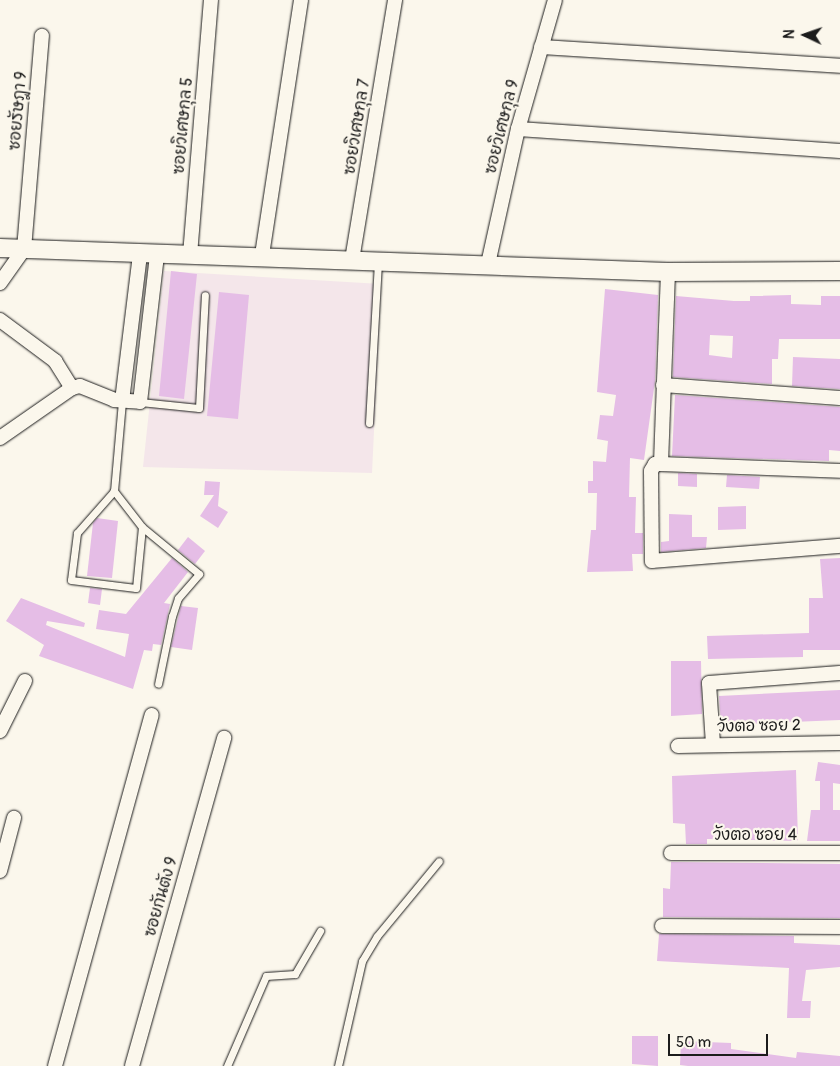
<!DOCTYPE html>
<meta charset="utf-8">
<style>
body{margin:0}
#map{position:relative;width:840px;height:1066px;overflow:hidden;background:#fbf7ec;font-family:Pangolin,"Playpen Sans Thai",sans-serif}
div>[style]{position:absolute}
.built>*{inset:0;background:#f4e6ea}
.building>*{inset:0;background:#e5bde6}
.roads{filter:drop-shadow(0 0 1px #1c1c1c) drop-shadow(0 0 1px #1c1c1c)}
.service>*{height:7px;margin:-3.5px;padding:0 3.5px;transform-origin:3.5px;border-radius:3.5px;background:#fbf7ec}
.minor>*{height:14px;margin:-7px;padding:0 7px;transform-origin:7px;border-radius:7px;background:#fbf7ec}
.tertiary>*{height:18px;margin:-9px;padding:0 9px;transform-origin:9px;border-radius:9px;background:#fbf7ec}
span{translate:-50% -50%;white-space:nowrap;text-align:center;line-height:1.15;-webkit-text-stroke:4.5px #fbf7ec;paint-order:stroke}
.street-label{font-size:16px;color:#1c1c1c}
.north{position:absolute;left:780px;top:10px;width:50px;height:50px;-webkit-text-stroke:4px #fbf7ec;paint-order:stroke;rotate:273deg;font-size:14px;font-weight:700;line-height:20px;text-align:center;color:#1c1c1c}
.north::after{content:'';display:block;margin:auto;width:18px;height:22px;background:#1c1c1c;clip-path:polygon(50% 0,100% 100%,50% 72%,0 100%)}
.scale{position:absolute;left:668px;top:1034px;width:100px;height:22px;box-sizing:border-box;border:2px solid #1c1c1c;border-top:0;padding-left:6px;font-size:15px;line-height:18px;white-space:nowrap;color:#1c1c1c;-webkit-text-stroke:4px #fbf7ec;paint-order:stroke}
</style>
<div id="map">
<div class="built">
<div style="clip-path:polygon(164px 271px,381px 284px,372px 473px,143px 467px)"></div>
</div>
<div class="building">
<div style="clip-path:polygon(171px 271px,197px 274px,184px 399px,159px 396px)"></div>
<div style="clip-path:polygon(605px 289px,658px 295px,655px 381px,644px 460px,630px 458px,629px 497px,636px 497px,635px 533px,643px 533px,643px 554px,632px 554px,633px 571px,587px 572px,591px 530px,596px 530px,597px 493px,588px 493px,588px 481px,593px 481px,593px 461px,606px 462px,608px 441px,597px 439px,600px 415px,613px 416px,616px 395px,597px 392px)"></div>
<div style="clip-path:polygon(219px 292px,249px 295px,238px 419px,207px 416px)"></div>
<div style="clip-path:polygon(evenodd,791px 295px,791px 304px,821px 305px,821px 296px,840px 296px,840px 339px,779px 339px,778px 359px,772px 359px,772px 384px,673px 377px,676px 296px,734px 301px,750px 301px,750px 296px,791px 295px,710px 335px,733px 336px,732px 358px,709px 355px,710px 335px)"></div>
<div style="clip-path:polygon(793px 357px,840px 359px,840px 389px,792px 386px)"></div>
<div style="clip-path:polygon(675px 395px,840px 407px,840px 451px,829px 450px,829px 461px,672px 456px)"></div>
<div style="clip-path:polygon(678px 473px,697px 474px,697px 487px,678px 486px)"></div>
<div style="clip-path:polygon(727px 475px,760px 477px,759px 489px,726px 487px)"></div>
<div style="clip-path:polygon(205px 481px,220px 482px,218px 506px,228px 512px,218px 528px,200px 516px,214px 495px,204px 495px)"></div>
<div style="clip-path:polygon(746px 506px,746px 529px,718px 530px,718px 507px)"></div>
<div style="clip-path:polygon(669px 514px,692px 515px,692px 537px,707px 537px,706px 548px,661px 552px,661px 542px,669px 541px)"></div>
<div style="clip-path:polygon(97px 518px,118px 521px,112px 578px,87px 576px,93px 523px)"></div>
<div style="clip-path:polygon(188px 537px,205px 551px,195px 564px,178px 550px)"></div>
<div style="clip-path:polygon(172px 558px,188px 572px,164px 603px,170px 604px,161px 645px,153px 644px,152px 651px,144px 650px,133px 689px,39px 656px,44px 645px,6px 621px,21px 598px,85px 623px,84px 627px,47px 621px,46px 625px,125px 657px,129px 634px,96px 629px,99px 610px,126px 614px)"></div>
<div style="clip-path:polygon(840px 558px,840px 650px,803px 650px,803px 657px,708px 659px,707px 636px,809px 633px,809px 598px,823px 598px,820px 559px)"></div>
<div style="clip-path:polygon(90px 588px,102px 589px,100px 605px,88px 603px)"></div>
<div style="clip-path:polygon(181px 606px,198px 608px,192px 650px,171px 647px)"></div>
<div style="clip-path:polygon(671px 661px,701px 661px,702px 714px,671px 716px)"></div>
<div style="clip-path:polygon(840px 690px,840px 720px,721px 725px,719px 696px)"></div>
<div style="clip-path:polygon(818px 762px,840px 765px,840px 784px,833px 783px,833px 810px,840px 810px,840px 841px,807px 841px,811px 810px,820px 810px,820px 781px,815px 781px)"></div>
<div style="clip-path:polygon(796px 770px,798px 841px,707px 839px,707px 844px,686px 844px,685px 824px,673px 823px,672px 776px)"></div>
<div style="clip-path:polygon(671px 862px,840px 864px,840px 918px,663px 917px,663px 888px,670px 889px)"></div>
<div style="clip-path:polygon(659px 934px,794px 936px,794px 943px,840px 945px,840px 967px,806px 970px,802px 1001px,811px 1001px,810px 1018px,787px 1018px,789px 968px,657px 961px)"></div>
<div style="clip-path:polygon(632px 1036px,658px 1036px,658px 1066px,632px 1064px)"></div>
<div style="clip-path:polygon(681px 1041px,731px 1043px,731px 1049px,796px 1058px,797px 1052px,840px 1056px,840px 1066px,688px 1066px,680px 1065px)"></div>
</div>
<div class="roads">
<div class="service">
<div style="left:140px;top:402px;width:59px;rotate:5.8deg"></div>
<div style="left:199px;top:408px;width:113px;rotate:-87deg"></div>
<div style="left:369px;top:423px;width:162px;rotate:-86.8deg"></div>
<div style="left:114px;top:491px;width:56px;rotate:131.4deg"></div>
<div style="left:77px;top:533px;width:47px;rotate:97.3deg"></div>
<div style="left:71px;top:580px;width:65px;rotate:7deg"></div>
<div style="left:136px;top:588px;width:61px;rotate:-84.4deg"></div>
<div style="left:142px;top:527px;width:46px;rotate:-127.9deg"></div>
<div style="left:114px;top:491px;width:90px;rotate:-84.9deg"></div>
<div style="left:142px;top:527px;width:74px;rotate:39.5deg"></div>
<div style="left:199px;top:574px;width:32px;rotate:131deg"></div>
<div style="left:178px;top:598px;width:19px;rotate:108deg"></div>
<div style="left:172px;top:616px;width:69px;rotate:101.6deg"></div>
<div style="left:227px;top:1066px;width:98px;rotate:-66.6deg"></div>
<div style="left:266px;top:976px;width:29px;rotate:-4deg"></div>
<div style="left:295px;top:974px;width:50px;rotate:-59.8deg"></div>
<div style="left:338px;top:1066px;width:108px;rotate:-77.1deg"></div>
<div style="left:362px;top:961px;width:29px;rotate:-59deg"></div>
<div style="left:377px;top:936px;width:97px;rotate:-50.4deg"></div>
</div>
<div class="minor">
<div style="left:541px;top:47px;width:300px;rotate:3.6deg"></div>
<div style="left:518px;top:129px;width:323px;rotate:3.9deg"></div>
<div style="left:190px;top:255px;width:256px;rotate:-85.3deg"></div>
<div style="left:262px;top:255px;width:258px;rotate:-81.3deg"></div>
<div style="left:352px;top:260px;width:264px;rotate:-80.6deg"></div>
<div style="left:488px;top:264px;width:138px;rotate:-77.5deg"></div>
<div style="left:518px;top:129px;width:134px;rotate:-74deg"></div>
<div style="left:668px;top:272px;width:192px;rotate:92.1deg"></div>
<div style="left:661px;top:464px;width:179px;rotate:2.2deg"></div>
<div style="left:0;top:283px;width:42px;rotate:-54.8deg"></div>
<div style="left:24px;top:249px;width:214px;rotate:-85.2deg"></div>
<div style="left:0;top:320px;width:69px;rotate:36.7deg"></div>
<div style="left:55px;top:361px;width:32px;rotate:58deg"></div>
<div style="left:663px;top:385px;width:177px;rotate:4.2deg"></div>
<div style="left:122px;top:401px;width:148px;rotate:-83deg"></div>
<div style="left:0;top:438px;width:88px;rotate:-34.8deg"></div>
<div style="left:72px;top:388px;width:8px;rotate:-14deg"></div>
<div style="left:80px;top:386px;width:37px;rotate:22deg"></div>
<div style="left:114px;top:400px;width:26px;rotate:4deg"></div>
<div style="left:140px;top:402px;width:148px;rotate:-83.4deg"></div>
<div style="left:661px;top:464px;width:6px;rotate:180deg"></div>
<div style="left:655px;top:464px;width:8px;rotate:120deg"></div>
<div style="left:651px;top:471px;width:90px;rotate:89.4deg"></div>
<div style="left:652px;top:561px;width:189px;rotate:-4.6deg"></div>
<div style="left:0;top:731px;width:56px;rotate:-63.4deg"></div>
<div style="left:713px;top:744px;width:61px;rotate:-93.8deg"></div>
<div style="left:709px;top:683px;width:131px;rotate:-4.4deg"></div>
<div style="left:678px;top:746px;width:162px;rotate:-1.1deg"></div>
<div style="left:671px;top:853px;width:169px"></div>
<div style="left:0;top:871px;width:55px;rotate:-75.2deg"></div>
<div style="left:662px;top:926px;width:178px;rotate:0.3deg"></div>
<div style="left:55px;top:1066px;width:364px;rotate:-74.6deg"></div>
<div style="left:132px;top:1066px;width:341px;rotate:-74.3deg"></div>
</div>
<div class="tertiary">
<div style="left:0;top:248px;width:668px;rotate:2.06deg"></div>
<div style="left:668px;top:272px;width:172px;rotate:-0.3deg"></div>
</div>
</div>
<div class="street-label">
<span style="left:18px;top:111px;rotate:-85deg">ซอยรัษฎา 9</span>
<span style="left:183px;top:126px;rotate:-85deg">ซอยวิเศษกุล 5</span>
<span style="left:357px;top:127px;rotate:-81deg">ซอยวิเศษกุล 7</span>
<span style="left:502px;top:127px;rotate:-76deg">ซอยวิเศษกุล 9</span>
<span style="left:759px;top:726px;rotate:-1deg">วังตอ ซอย 2</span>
<span style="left:755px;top:835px">วังตอ ซอย 4</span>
<span style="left:161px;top:897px;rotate:-74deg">ซอยกันตัง 9</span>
</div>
<div class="north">N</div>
<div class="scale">50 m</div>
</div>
